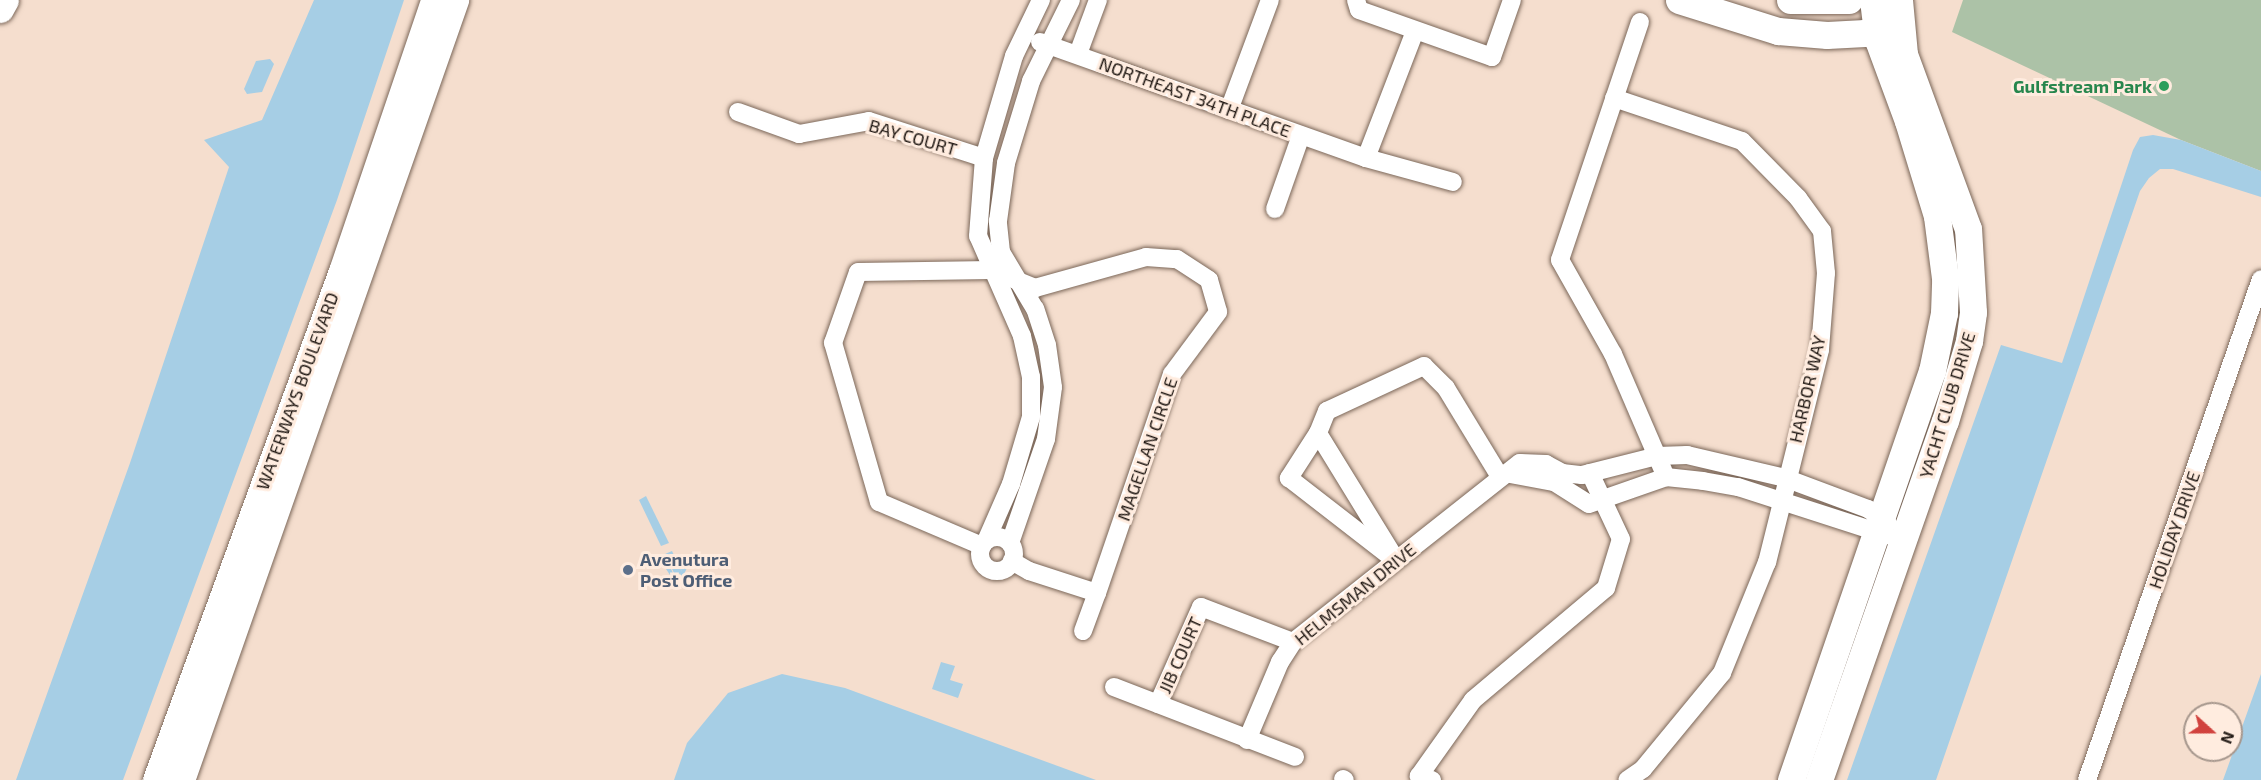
<!DOCTYPE html>
<style>
body{margin:0}
#map{position:relative;width:2261px;height:780px;overflow:hidden;background:#f5dece;font-family:"Exo 2",sans-serif}
div>[style]{position:absolute}
.green>*{inset:0;background:#acc2a7}
.water>*{inset:0;background:#a6cee5}
.roads{filter:drop-shadow(0 0 2px #7b6759) drop-shadow(0 0 2px #7b6759)}
.street>*{height:18px;margin:-9px;padding:0 9px;transform-origin:9px;border-radius:9px;background:#fff}
.street>.ring{margin:-9px;padding:0;box-sizing:content-box;background:none;border:18px solid #fff;border-radius:50%}
.secondary>*{height:27px;margin:-13.5px;padding:0 13.5px;transform-origin:13.5px;border-radius:13.5px;background:#fff}
.dots>*{width:16px;height:16px;translate:-50% -50%;box-sizing:border-box;border:3px solid #ffecdf;border-radius:50%}
span{translate:-50% -50%;white-space:nowrap;text-align:center;line-height:1.15;-webkit-text-stroke:6px #ffecdf;paint-order:stroke}
.leisure-label{font-size:18px;color:#27864d;font-weight:700}
.right{translate:-100% -50%;text-align:right}
.street-label{font-size:18px;color:#201813}
.service-label{font-size:18px;color:#4e5e75;font-weight:700}
.left{translate:0 -50%;text-align:left}
.north{position:absolute;left:2183px;top:702px;width:60px;height:60px;box-sizing:border-box;background:#ffecdf;border:2px solid #a6978d;border-radius:50%;rotate:111deg;font-size:16px;font-weight:700;line-height:24px;text-align:center;color:#201813}
.north::after{content:'';display:block;margin:auto;width:21px;height:27px;background:#d1423e;clip-path:polygon(50% 0,100% 100%,50% 72%,0 100%)}
</style>
<div id="map">
<div class="green">
<div style="clip-path:polygon(1963px 0,2261px 0,2261px 171px,2181px 140px,1952px 32px)"></div>
</div>
<div class="water">
<div style="clip-path:polygon(314px 0,404px 0,337px 200px,123px 780px,16px 780px,130px 463px,229px 167px,204px 140px,262px 120px)"></div>
<div style="clip-path:polygon(270px 59px,274px 64px,262px 92px,247px 94px,244px 89px,256px 61px)"></div>
<div style="clip-path:polygon(2153px 135px,2181px 140px,2261px 171px,2261px 197px,2173px 169px,2160px 169px,2149px 178px,2140px 191px,1936px 780px,1847px 780px,2001px 345px,2062px 363px,2133px 150px,2140px 137px)"></div>
<div style="clip-path:polygon(646px 496px,669px 543px,661px 546px,639px 500px)"></div>
<div style="clip-path:polygon(672px 551px,682px 572px,676px 556px,680px 554px,687px 568px,681px 580px,672px 578px,666px 569px,670px 567px,674px 575px,679px 576px,681px 574px,674px 573px,665px 554px)"></div>
<div style="clip-path:polygon(941px 662px,955px 666px,950px 680px,963px 684px,958px 698px,932px 689px)"></div>
<div style="clip-path:polygon(782px 674px,845px 688px,1096px 780px,674px 780px,687px 743px,728px 693px)"></div>
<div style="clip-path:polygon(2261px 674px,2261px 780px,2223px 780px,2227px 769px)"></div>
</div>
<div class="roads">
<div class="street">
<div style="left:1356px;top:0;width:10px;rotate:73deg"></div>
<div style="left:1359px;top:10px;width:141px;rotate:19.5deg"></div>
<div style="left:1492px;top:57px;width:60px;rotate:-70.7deg"></div>
<div style="left:1640px;top:22px;width:251px;rotate:108.6deg"></div>
<div style="left:1560px;top:260px;width:108px;rotate:60.6deg"></div>
<div style="left:1613px;top:354px;width:134px;rotate:66.7deg"></div>
<div style="left:1040px;top:42px;width:346px;rotate:19.6deg"></div>
<div style="left:1366px;top:158px;width:90px;rotate:15.4deg"></div>
<div style="left:1078px;top:54px;width:58px;rotate:-69.7deg"></div>
<div style="left:1614px;top:98px;width:135px;rotate:18.6deg"></div>
<div style="left:1742px;top:141px;width:80px;rotate:45.5deg"></div>
<div style="left:1798px;top:198px;width:41px;rotate:54deg"></div>
<div style="left:1822px;top:231px;width:42px;rotate:84.6deg"></div>
<div style="left:1826px;top:273px;width:77px;rotate:94.5deg"></div>
<div style="left:1820px;top:350px;width:219px;rotate:104deg"></div>
<div style="left:1767px;top:562px;width:120px;rotate:112.1deg"></div>
<div style="left:1722px;top:673px;width:124px;rotate:129.5deg"></div>
<div style="left:1643px;top:769px;width:19px;rotate:145deg"></div>
<div style="left:1229px;top:110px;width:117px;rotate:-69.6deg"></div>
<div style="left:738px;top:112px;width:65px;rotate:19.8deg"></div>
<div style="left:799px;top:134px;width:71px;rotate:-10.5deg"></div>
<div style="left:869px;top:121px;width:121px;rotate:17.8deg"></div>
<div style="left:1366px;top:158px;width:136px;rotate:-68.9deg"></div>
<div style="left:1275px;top:209px;width:78px;rotate:-70.6deg"></div>
<div style="left:1318px;top:433px;width:54px;rotate:122.8deg"></div>
<div style="left:1289px;top:478px;width:124px;rotate:37.8deg"></div>
<div style="left:1510px;top:474px;width:45px;rotate:10.3deg"></div>
<div style="left:1554px;top:482px;width:41px;rotate:32.2deg"></div>
<div style="left:1589px;top:504px;width:82px;rotate:-19.3deg"></div>
<div style="left:1666px;top:477px;width:37px;rotate:6deg"></div>
<div style="left:1703px;top:481px;width:36px;rotate:10deg"></div>
<div style="left:1738px;top:487px;width:157px;rotate:17.9deg"></div>
<div class="ring" style="left:980px;top:537px;width:16px;height:16px"></div>
<div style="left:986px;top:541px;width:62px;rotate:-66.3deg"></div>
<div style="left:1011px;top:484px;width:70px;rotate:-73.4deg"></div>
<div style="left:1031px;top:417px;width:40px;rotate:-90deg"></div>
<div style="left:1031px;top:377px;width:42px;rotate:-102.4deg"></div>
<div style="left:1022px;top:336px;width:109px;rotate:-113.7deg"></div>
<div style="left:978px;top:236px;width:78px;rotate:-85.6deg"></div>
<div style="left:984px;top:158px;width:106px;rotate:-73.6deg"></div>
<div style="left:1014px;top:56px;width:62px;rotate:-64.3deg"></div>
<div style="left:1010px;top:543px;width:110px;rotate:-70.9deg"></div>
<div style="left:1046px;top:439px;width:52px;rotate:-82.3deg"></div>
<div style="left:1053px;top:387px;width:42px;rotate:-98.1deg"></div>
<div style="left:1047px;top:345px;width:38px;rotate:-108deg"></div>
<div style="left:1035px;top:309px;width:66px;rotate:-120.8deg"></div>
<div style="left:1001px;top:252px;width:31px;rotate:-96deg"></div>
<div style="left:998px;top:221px;width:59px;rotate:-82.1deg"></div>
<div style="left:1006px;top:163px;width:86px;rotate:-73deg"></div>
<div style="left:1031px;top:81px;width:90px;rotate:-63.7deg"></div>
<div style="left:982px;top:546px;width:112px;rotate:-156.9deg"></div>
<div style="left:879px;top:502px;width:166px;rotate:-106.1deg"></div>
<div style="left:833px;top:343px;width:75px;rotate:-70.6deg"></div>
<div style="left:858px;top:272px;width:133px;rotate:-0.9deg"></div>
<div style="left:991px;top:270px;width:48px;rotate:22.2deg"></div>
<div style="left:1035px;top:288px;width:115px;rotate:-15.6deg"></div>
<div style="left:1146px;top:257px;width:31px;rotate:4deg"></div>
<div style="left:1177px;top:259px;width:38px;rotate:33deg"></div>
<div style="left:1209px;top:280px;width:33px;rotate:74deg"></div>
<div style="left:1218px;top:312px;width:77px;rotate:126.6deg"></div>
<div style="left:1172px;top:374px;width:231px;rotate:108.9deg"></div>
<div style="left:1097px;top:593px;width:71px;rotate:-162.1deg"></div>
<div style="left:1029px;top:571px;width:20px;rotate:-150deg"></div>
<div style="left:1396px;top:560px;width:149px;rotate:-121.6deg"></div>
<div style="left:1318px;top:433px;width:24px;rotate:-68deg"></div>
<div style="left:1327px;top:411px;width:107px;rotate:-24.9deg"></div>
<div style="left:1424px;top:366px;width:31px;rotate:45deg"></div>
<div style="left:1446px;top:388px;width:102px;rotate:58.7deg"></div>
<div style="left:1083px;top:631px;width:40px;rotate:-69.8deg"></div>
<div style="left:1114px;top:687px;width:194px;rotate:21.1deg"></div>
<div style="left:1158px;top:704px;width:106px;rotate:-66.1deg"></div>
<div style="left:1201px;top:607px;width:98px;rotate:20.8deg"></div>
<div style="left:1247px;top:740px;width:85px;rotate:-67.1deg"></div>
<div style="left:1280px;top:662px;width:24px;rotate:-57deg"></div>
<div style="left:1293px;top:642px;width:289px;rotate:-38.3deg"></div>
<div style="left:1520px;top:463px;width:26px;rotate:2deg"></div>
<div style="left:1546px;top:464px;width:18px;rotate:29deg"></div>
<div style="left:1562px;top:473px;width:20px;rotate:6deg"></div>
<div style="left:1582px;top:475px;width:77px;rotate:-14.2deg"></div>
<div style="left:1657px;top:456px;width:30px;rotate:-2deg"></div>
<div style="left:1687px;top:455px;width:101px;rotate:13.2deg"></div>
<div style="left:1785px;top:478px;width:89px;rotate:20.5deg"></div>
<div style="left:1868px;top:509px;width:24px;rotate:35deg"></div>
<div style="left:1343px;top:779px;width:2px;rotate:27deg"></div>
<div style="left:1432px;top:780px;width:14px;rotate:-163deg"></div>
<div style="left:1419px;top:776px;width:93px;rotate:-54.6deg"></div>
<div style="left:1473px;top:700px;width:174px;rotate:-40.1deg"></div>
<div style="left:1606px;top:588px;width:51px;rotate:-73deg"></div>
<div style="left:1621px;top:539px;width:73px;rotate:-115.2deg"></div>
<div style="left:2087px;top:780px;width:530px;rotate:-70.85deg"></div>
</div>
<div class="secondary">
<div style="left:1679px;top:0;width:104px;rotate:17.4deg"></div>
<div style="left:1778px;top:31px;width:49px;rotate:4.7deg"></div>
<div style="left:1827px;top:35px;width:38px;rotate:-3deg"></div>
<div style="left:1865px;top:33px;width:28px;rotate:-17deg"></div>
<div style="left:1790px;top:0;width:59px"></div>
<div style="left:0;top:9px;width:10px;rotate:-61deg"></div>
<div style="left:156px;top:780px;width:542px;rotate:-69.93deg"></div>
<div style="left:342px;top:271px;width:286px;rotate:-71.2deg"></div>
<div style="left:181px;top:780px;width:827px;rotate:-70.64deg"></div>
<div style="left:1791px;top:780px;width:433px;rotate:-71deg"></div>
<div style="left:1932px;top:371px;width:59px;rotate:-78.3deg"></div>
<div style="left:1944px;top:313px;width:35px;rotate:-88deg"></div>
<div style="left:1945px;top:278px;width:63px;rotate:-97.4deg"></div>
<div style="left:1937px;top:216px;width:99px;rotate:-107deg"></div>
<div style="left:1908px;top:121px;width:86px;rotate:-110.3deg"></div>
<div style="left:1878px;top:40px;width:40px;rotate:-97.1deg"></div>
<div style="left:1819px;top:780px;width:380px;rotate:-70.7deg"></div>
<div style="left:1945px;top:421px;width:84px;rotate:-73.3deg"></div>
<div style="left:1969px;top:341px;width:29px;rotate:-82deg"></div>
<div style="left:1973px;top:312px;width:83px;rotate:-93.4deg"></div>
<div style="left:1968px;top:229px;width:186px;rotate:-110.1deg"></div>
<div style="left:1904px;top:54px;width:54px;rotate:-95.3deg"></div>
</div>
</div>
<div class="dots">
<div style="left:2164px;top:86px;background:#2e9e5b"></div>
<div style="left:628px;top:570px;background:#5c6f8a"></div>
</div>
<div class="leisure-label">
<span class="right" style="left:2152px;top:86px">Gulfstream Park</span>
</div>
<div class="street-label">
<span style="left:1195px;top:97px;rotate:20deg">NORTHEAST 34TH PLACE</span>
<span style="left:913px;top:137px;rotate:16deg">BAY COURT</span>
<span style="left:1807px;top:389px;rotate:-77deg">HARBOR WAY</span>
<span style="left:297px;top:391px;rotate:-70deg">WATERWAYS BOULEVARD</span>
<span style="left:1947px;top:405px;rotate:-73deg">YACHT CLUB DRIVE</span>
<span style="left:1147px;top:449px;rotate:-71deg">MAGELLAN CIRCLE</span>
<span style="left:2174px;top:530px;rotate:-71deg">HOLIDAY DRIVE</span>
<span style="left:1355px;top:594px;rotate:-39deg">HELMSMAN DRIVE</span>
<span style="left:1180px;top:655px;rotate:-66deg">JIB COURT</span>
</div>
<div class="service-label">
<span class="left" style="left:640px;top:570px">Avenutura<br>Post Office</span>
</div>
<div class="north">N</div>
</div>
